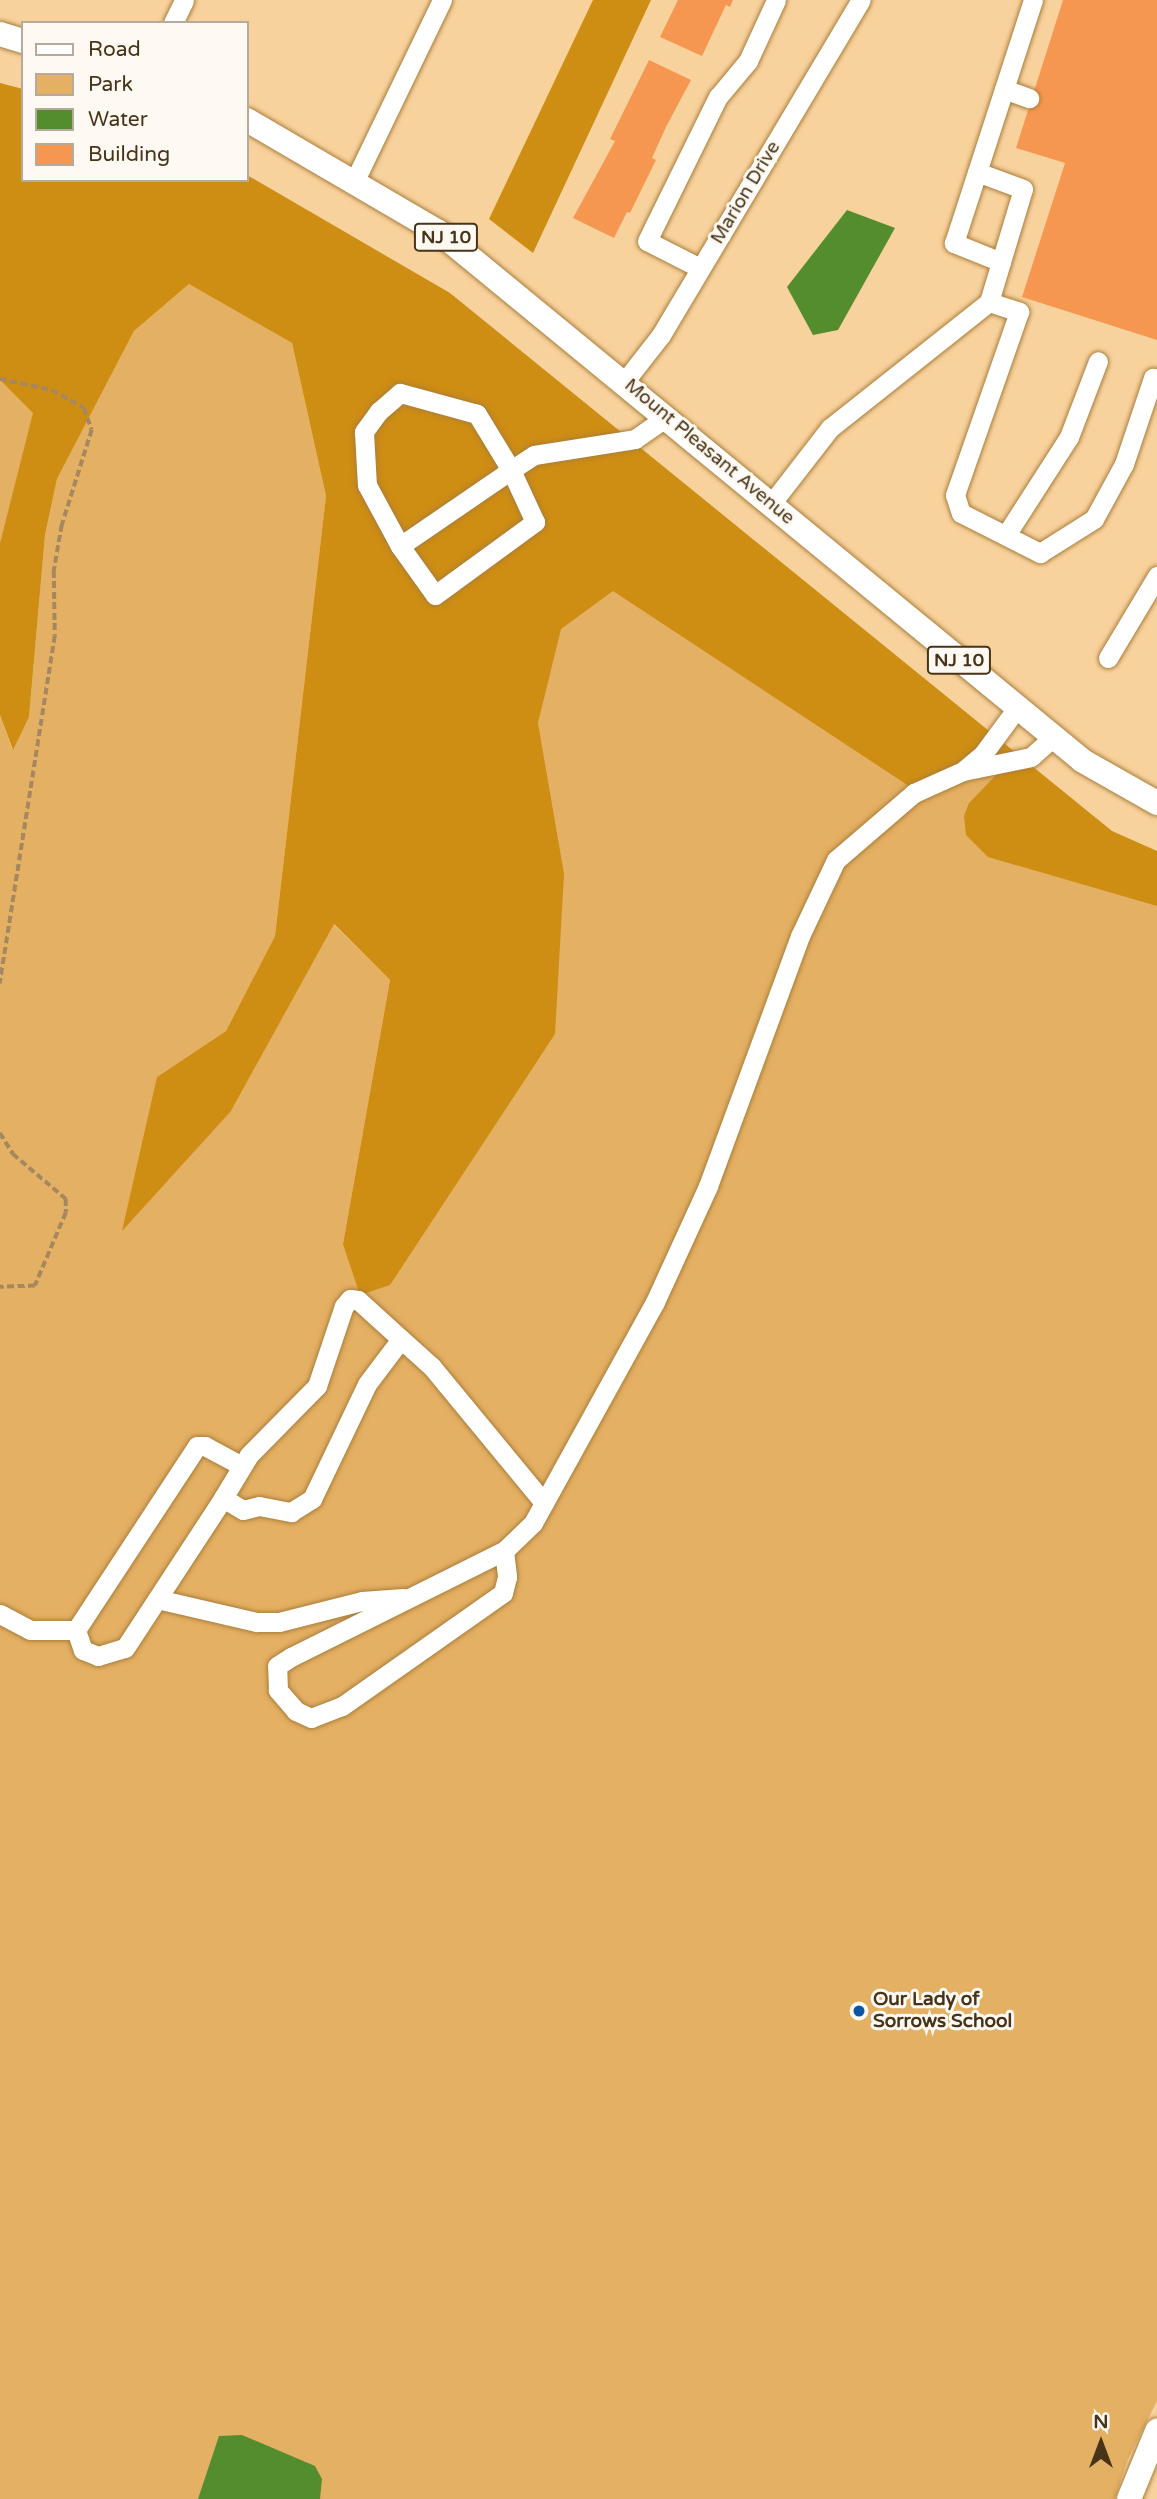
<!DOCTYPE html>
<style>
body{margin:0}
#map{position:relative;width:1157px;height:2499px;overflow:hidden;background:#f8d29d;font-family:"Varela Round",sans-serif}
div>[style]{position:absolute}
.green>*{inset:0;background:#e4b063}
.forest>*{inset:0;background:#ce8d13}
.water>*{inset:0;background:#548d2d}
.building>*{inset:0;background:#f69751}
.path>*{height:3.5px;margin-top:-1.75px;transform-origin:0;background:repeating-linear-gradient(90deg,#a5885f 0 7px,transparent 0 10.5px)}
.roads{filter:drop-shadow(0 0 2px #aa7e3b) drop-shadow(0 0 2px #aa7e3b)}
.minor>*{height:19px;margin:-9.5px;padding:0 9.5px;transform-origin:9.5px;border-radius:9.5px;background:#fff}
.major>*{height:24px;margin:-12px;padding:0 12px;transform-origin:12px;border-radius:12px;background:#fff}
.dots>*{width:19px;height:19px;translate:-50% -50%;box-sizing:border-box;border:4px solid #fef9f2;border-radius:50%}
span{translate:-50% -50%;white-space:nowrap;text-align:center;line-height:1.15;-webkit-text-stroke:6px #fef9f2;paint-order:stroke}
.shield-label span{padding:2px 5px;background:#fef9f2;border:2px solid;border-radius:5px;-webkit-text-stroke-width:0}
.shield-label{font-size:18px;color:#473418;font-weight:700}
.street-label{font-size:19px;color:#473418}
.poi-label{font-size:19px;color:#473418;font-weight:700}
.left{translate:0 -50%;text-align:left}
.legend{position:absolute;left:21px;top:21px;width:228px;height:161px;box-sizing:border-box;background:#fef9f2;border:2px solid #b5aa9b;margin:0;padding:9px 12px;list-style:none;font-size:21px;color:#473418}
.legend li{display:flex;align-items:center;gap:14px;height:35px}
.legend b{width:35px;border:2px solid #b5aa9b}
.north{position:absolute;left:1066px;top:2408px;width:70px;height:70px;-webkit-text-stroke:5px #fef9f2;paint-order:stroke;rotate:0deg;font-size:19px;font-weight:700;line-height:28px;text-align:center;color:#473418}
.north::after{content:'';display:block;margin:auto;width:24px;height:32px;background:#473418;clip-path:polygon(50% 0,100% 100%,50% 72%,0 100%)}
</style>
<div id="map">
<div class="green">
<div style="clip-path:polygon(189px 284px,292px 343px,326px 496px,275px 936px,226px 1031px,157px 1077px,231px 1111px,333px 924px,390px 980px,343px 1244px,538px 723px,542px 704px,528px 659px,598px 574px,953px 781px,999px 773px,969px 803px,1157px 877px,1157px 2401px,1127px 2461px,1115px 2499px,0 2499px,0 715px,12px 749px,29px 717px,45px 535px,57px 479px,134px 331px)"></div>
<div style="clip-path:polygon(0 380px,34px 413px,0 543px)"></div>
</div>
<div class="forest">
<div style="clip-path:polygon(593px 0,651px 0,533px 253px,489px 219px)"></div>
<div style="clip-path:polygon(0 83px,23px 89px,23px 180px,247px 180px,247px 175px,450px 293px,1112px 831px,1157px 851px,1157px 906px,988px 857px,966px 835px,964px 816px,969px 803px,998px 773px,993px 771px,924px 796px,613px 591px,561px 629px,538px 723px,564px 874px,555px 1034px,390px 1285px,360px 1295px,343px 1244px,390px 980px,334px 924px,231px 1111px,122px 1231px,157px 1077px,226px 1031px,275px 936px,326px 496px,292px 343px,189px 284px,134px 331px,57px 479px,45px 535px,29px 717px,13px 750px,0 715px,0 543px,33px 413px,0 380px)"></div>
</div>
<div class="water">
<div style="clip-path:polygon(847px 210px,895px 228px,838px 330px,813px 335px,787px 287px)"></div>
<div style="clip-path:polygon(242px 2435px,315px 2466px,322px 2479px,320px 2499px,198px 2499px,219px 2436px)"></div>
</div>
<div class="building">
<div style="clip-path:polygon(678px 0,733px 0,730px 7px,726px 5px,702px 56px,660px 37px)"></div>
<div style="clip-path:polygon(1063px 0,1157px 0,1157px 340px,1022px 297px,1065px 163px,1016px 148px)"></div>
<div style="clip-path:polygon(649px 60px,691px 80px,666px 127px,652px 158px,656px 160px,630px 213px,627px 212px,614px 238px,573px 218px,615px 141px,610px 139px)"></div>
</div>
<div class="path">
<div style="left:0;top:379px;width:53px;rotate:11.9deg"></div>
<div style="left:52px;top:390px;width:37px;rotate:29deg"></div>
<div style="left:84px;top:408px;width:23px;rotate:70deg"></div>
<div style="left:92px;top:430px;width:100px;rotate:107.5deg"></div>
<div style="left:62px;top:525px;width:47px;rotate:99.9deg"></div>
<div style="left:54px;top:571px;width:65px;rotate:89.1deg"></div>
<div style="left:55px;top:636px;width:352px;rotate:99deg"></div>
<div style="left:0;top:1133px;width:25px;rotate:58deg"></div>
<div style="left:13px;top:1154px;width:70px;rotate:40.3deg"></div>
<div style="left:66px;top:1199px;width:14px;rotate:90deg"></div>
<div style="left:66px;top:1213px;width:79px;rotate:113deg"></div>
<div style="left:35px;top:1286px;width:35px;rotate:178deg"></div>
</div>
<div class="roads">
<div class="minor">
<div style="left:173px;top:23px;width:25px;rotate:-64deg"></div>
<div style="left:1004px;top:89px;width:27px;rotate:20deg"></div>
<div style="left:977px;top:172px;width:49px;rotate:20.3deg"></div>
<div style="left:1023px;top:189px;width:76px;rotate:106.8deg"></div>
<div style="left:355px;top:180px;width:200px;rotate:-64.2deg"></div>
<div style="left:700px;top:268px;width:59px;rotate:-153deg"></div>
<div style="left:647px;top:241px;width:161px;rotate:-63.8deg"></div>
<div style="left:718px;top:97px;width:47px;rotate:-50.2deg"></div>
<div style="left:748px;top:61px;width:67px;rotate:-65.3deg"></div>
<div style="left:989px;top:302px;width:32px;rotate:18deg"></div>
<div style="left:1019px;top:312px;width:194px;rotate:109.3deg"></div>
<div style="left:955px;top:495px;width:19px;rotate:72deg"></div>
<div style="left:961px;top:513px;width:89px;rotate:26.9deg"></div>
<div style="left:1040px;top:553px;width:64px;rotate:-32.2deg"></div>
<div style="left:1094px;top:519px;width:63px;rotate:-61.4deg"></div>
<div style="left:1124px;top:464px;width:91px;rotate:-71.4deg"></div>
<div style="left:1153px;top:378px;width:4px;rotate:14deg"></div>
<div style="left:625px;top:381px;width:58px;rotate:-52deg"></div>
<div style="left:661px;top:335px;width:390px;rotate:-59.2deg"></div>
<div style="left:771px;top:504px;width:96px;rotate:-52.2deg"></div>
<div style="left:830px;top:428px;width:203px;rotate:-38.4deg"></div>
<div style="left:989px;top:302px;width:42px;rotate:-73.3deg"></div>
<div style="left:1001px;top:262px;width:51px;rotate:-158deg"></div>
<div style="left:954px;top:243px;width:256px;rotate:-72deg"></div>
<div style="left:1006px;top:535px;width:117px;rotate:-57.3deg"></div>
<div style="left:1069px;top:437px;width:81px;rotate:-69.1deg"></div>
<div style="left:400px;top:546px;width:60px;rotate:54.5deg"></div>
<div style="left:435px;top:595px;width:124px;rotate:-36.1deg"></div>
<div style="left:535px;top:522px;width:57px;rotate:-114.8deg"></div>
<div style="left:511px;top:470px;width:66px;rotate:-121.3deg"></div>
<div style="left:477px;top:414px;width:80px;rotate:-164.7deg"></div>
<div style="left:400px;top:393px;width:28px;rotate:139deg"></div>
<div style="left:379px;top:411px;width:26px;rotate:126deg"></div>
<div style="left:364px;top:432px;width:53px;rotate:86.8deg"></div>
<div style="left:367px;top:485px;width:69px;rotate:61.6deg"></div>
<div style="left:400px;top:546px;width:135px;rotate:-34.4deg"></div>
<div style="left:511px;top:470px;width:27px;rotate:-33deg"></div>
<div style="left:534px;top:455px;width:102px;rotate:-9deg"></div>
<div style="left:635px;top:439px;width:39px;rotate:-35deg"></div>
<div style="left:1108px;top:658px;width:96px;rotate:-59.1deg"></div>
<div style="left:964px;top:770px;width:25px;rotate:-40deg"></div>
<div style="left:983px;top:754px;width:57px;rotate:-53.5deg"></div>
<div style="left:242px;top:1466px;width:42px;rotate:-151.6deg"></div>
<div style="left:205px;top:1446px;width:8px;rotate:180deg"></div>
<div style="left:197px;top:1446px;width:220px;rotate:123.3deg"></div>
<div style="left:76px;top:1630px;width:21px;rotate:71deg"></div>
<div style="left:83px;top:1650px;width:16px;rotate:22deg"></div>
<div style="left:98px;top:1656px;width:28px;rotate:-17deg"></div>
<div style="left:125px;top:1648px;width:179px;rotate:-56.8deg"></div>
<div style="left:223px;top:1498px;width:50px;rotate:-58.8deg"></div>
<div style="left:249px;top:1455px;width:97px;rotate:-45.4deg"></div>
<div style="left:317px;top:1386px;width:84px;rotate:-71.4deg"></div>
<div style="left:344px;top:1306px;width:9px;rotate:-49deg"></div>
<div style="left:350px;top:1299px;width:8px;rotate:7deg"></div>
<div style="left:358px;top:1300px;width:58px;rotate:42.2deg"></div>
<div style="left:223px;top:1498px;width:23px;rotate:31deg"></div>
<div style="left:243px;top:1510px;width:16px;rotate:-14deg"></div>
<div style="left:259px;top:1506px;width:33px;rotate:11deg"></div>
<div style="left:291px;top:1512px;width:25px;rotate:-32deg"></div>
<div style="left:312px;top:1499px;width:127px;rotate:-64.4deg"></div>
<div style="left:367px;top:1384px;width:56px;rotate:-52.9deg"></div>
<div style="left:401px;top:1339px;width:42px;rotate:42.1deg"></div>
<div style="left:432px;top:1367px;width:176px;rotate:50.5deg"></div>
<div style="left:504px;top:1551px;width:26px;rotate:83deg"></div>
<div style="left:507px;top:1577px;width:16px;rotate:104deg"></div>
<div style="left:503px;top:1593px;width:197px;rotate:144.9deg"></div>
<div style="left:342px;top:1706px;width:33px;rotate:159deg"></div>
<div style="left:311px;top:1718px;width:17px;rotate:-155deg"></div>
<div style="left:296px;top:1711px;width:28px;rotate:-131deg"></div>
<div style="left:278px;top:1690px;width:24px;rotate:-92deg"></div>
<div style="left:277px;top:1666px;width:17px;rotate:-33deg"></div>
<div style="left:291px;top:1657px;width:238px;rotate:-26.5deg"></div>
<div style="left:504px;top:1551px;width:40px;rotate:-44deg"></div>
<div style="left:533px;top:1523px;width:252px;rotate:-61.1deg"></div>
<div style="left:655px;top:1302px;width:128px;rotate:-65.4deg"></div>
<div style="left:708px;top:1186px;width:266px;rotate:-69.8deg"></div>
<div style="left:800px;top:936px;width:84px;rotate:-64.7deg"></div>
<div style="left:836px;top:860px;width:103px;rotate:-40.7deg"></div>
<div style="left:914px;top:793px;width:54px;rotate:-24.2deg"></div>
<div style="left:963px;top:771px;width:69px;rotate:-11.6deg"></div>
<div style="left:1031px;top:757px;width:30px;rotate:-42deg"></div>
<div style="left:157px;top:1599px;width:102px;rotate:13.1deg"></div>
<div style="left:256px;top:1622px;width:23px"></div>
<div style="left:279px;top:1622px;width:86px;rotate:-14.2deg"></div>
<div style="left:362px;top:1601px;width:41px;rotate:-4.2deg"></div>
<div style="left:0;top:1614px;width:34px;rotate:28deg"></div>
<div style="left:30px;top:1630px;width:46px"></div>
</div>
<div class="major">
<div style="left:0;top:34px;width:24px;rotate:17deg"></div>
<div style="left:247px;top:120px;width:222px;rotate:30.3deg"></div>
<div style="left:439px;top:232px;width:833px;rotate:39.4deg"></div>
<div style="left:1083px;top:761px;width:85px;rotate:29.6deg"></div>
<div style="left:1129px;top:2499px;width:74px;rotate:-67.6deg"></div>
</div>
</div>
<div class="dots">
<div style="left:859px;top:2011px;background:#0c56a5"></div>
</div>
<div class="shield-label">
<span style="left:446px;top:237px">NJ 10</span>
<span style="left:959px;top:660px">NJ 10</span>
</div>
<div class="street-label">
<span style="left:746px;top:193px;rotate:-59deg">Marion Drive</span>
<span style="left:709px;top:452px;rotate:40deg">Mount Pleasant Avenue</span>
</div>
<div class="poi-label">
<span class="left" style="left:873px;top:2011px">Our Lady of<br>Sorrows School</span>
</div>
<ul class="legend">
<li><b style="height:9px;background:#fff"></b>Road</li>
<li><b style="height:19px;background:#e4b063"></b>Park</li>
<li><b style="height:19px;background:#548d2d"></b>Water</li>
<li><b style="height:19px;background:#f69751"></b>Building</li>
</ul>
<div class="north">N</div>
</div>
